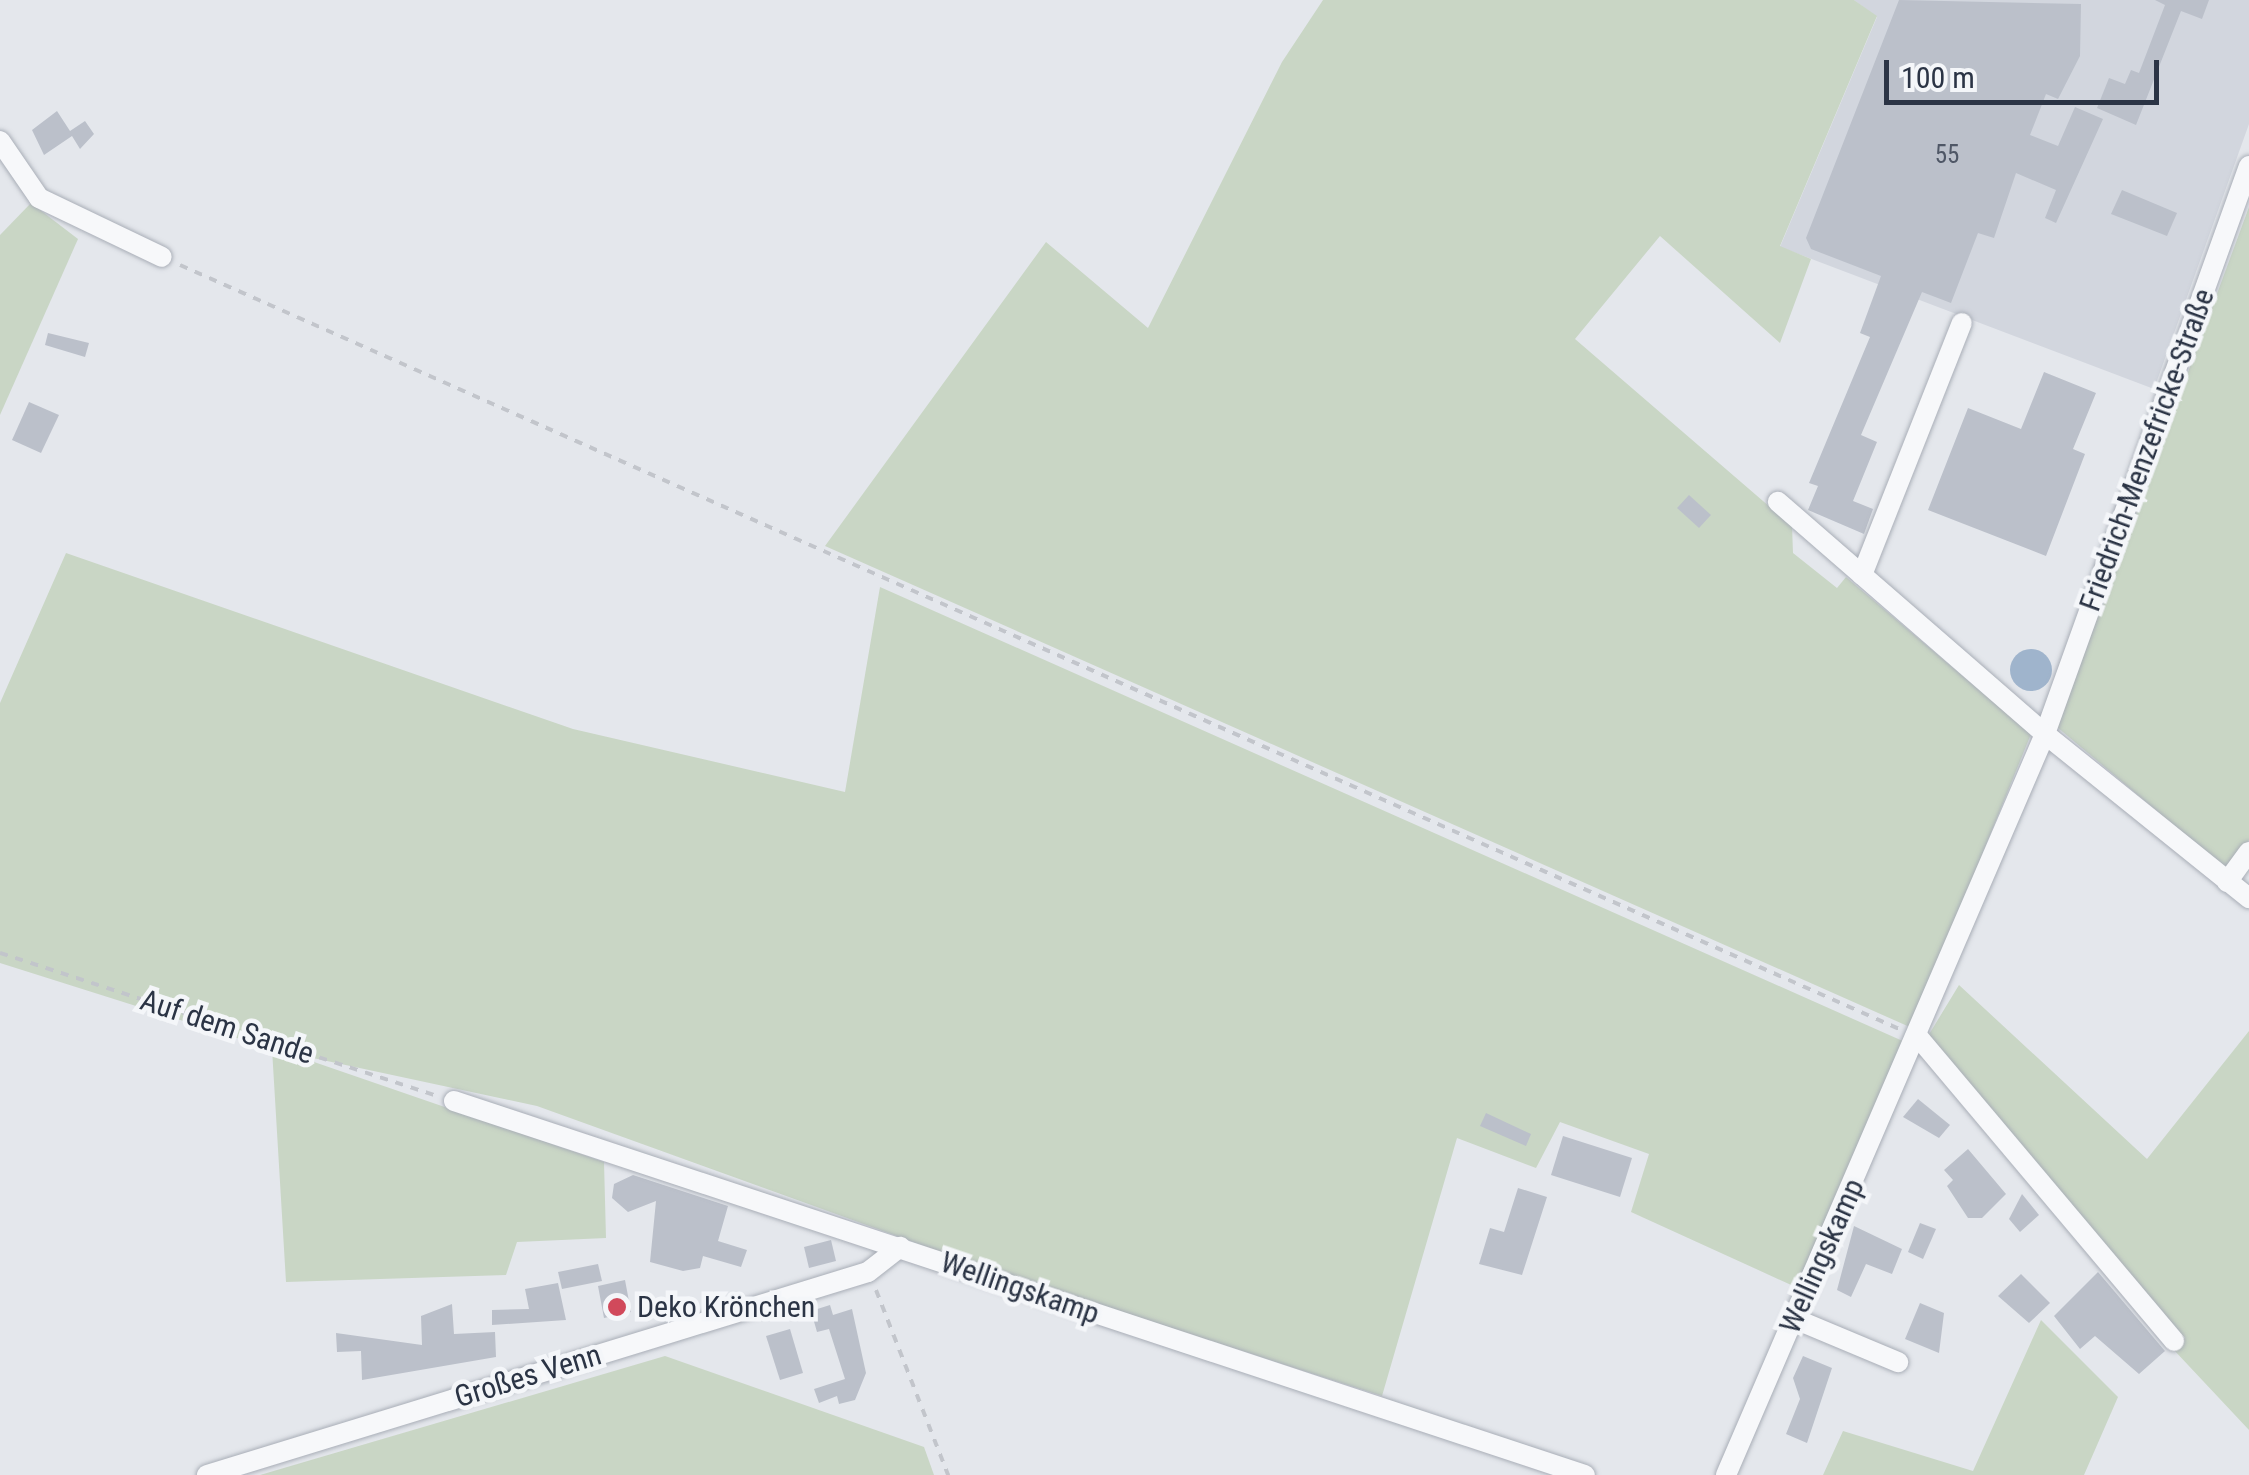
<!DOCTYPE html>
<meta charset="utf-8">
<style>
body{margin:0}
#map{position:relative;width:2249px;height:1475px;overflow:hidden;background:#e4e7ec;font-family:"Roboto Condensed",sans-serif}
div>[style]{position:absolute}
.built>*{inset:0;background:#d2d6de}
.green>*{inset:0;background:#c9d6c5}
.water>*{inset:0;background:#9fb4cc}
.round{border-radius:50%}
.building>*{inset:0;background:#bbc0ca}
.path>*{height:4px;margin-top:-2px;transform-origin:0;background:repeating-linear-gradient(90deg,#c2c5cb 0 8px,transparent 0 16px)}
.roads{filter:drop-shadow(0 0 2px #a9aeb7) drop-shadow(0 0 2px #a9aeb7)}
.minor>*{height:20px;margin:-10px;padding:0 10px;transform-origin:10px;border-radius:10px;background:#f7f8fa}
.dots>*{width:28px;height:28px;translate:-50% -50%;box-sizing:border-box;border:5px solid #f4f6f9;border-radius:50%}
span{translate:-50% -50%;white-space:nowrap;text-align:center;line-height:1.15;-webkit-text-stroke:9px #f4f6f9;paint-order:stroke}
.number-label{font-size:25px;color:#4f5766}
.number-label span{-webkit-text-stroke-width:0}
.street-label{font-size:30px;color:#2b3445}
.poi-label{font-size:30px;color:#2b3445}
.left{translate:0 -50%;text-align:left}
.scale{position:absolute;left:1884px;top:60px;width:275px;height:45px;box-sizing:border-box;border:5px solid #2b3445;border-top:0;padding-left:12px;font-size:30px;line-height:35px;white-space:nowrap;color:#2b3445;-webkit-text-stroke:8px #f4f6f9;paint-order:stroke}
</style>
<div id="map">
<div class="built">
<div style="clip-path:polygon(1854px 0,2249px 0,2249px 124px,2154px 389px,1780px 247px,1877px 17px)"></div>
</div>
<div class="green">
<div style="clip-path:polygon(1323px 0,1854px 0,1877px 16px,1780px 246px,1811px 259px,1780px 343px,1660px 236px,1575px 339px,1792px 526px,1793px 553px,1837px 588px,1846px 577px,2031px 734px,1912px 1028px,825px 546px,1046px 242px,1148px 328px,1282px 62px)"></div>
<div style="clip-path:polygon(31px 203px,78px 239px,0 415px,0 235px)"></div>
<div style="clip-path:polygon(2249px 207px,2249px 840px,2227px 870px,2057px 727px)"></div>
<div style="clip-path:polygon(66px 553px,573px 729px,845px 792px,880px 587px,1905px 1042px,1800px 1289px,1631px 1212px,1649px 1154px,1560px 1122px,1536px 1168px,1457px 1138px,1382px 1396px,988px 1269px,537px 1106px,285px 1052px,604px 1162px,606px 1238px,517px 1242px,506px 1275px,286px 1282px,272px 1049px,0 963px,0 703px)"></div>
<div style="clip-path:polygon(1959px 985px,2147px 1159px,2249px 1031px,2249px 1430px,2173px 1349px,2185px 1338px,1928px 1036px)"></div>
<div style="clip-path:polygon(2041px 1320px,2118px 1397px,2084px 1475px,1823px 1475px,1843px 1431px,1973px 1471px)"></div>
<div style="clip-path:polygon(665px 1356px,924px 1447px,934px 1475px,260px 1475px)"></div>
</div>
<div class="water">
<div class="round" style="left:2010px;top:649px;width:42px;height:42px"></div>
</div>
<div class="building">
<div style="clip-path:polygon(1899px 0,2081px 4px,2080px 56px,2058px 99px,2046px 94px,2030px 135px,2058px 146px,2075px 107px,2103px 119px,2056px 223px,2045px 218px,2056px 190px,2016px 173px,1994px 238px,1978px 233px,1951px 303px,1922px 292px,1861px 435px,1877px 442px,1853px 501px,1873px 509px,1864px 534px,1808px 510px,1818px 486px,1809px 483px,1870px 337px,1860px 333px,1881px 276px,1811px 249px,1806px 238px)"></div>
<div style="clip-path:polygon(2155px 0,2209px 0,2202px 19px,2181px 11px,2136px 125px,2097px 108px,2109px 78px,2125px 84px,2131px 70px,2139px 73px,2165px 5px)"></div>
<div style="clip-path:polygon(57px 111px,70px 131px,85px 121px,94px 134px,80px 149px,72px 136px,44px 155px,32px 130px)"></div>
<div style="clip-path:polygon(2122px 190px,2177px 213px,2167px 236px,2111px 214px)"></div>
<div style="clip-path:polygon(48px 333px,89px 343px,85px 357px,45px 345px)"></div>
<div style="clip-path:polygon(2044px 372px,2096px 393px,2073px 449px,2085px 454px,2046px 556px,1928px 510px,1968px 408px,2021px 429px)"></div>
<div style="clip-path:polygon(29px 402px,59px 415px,41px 453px,12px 440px)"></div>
<div style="clip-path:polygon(1689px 495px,1711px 515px,1699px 528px,1677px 508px)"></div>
<div style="clip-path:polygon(1918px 1099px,1950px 1125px,1939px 1138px,1903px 1117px)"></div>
<div style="clip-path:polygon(1486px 1113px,1531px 1134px,1526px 1146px,1480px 1126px)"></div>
<div style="clip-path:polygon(1563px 1136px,1632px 1158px,1620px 1197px,1551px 1175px)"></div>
<div style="clip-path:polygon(1968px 1149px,2006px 1194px,1982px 1218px,1968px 1218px,1947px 1186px,1953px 1180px,1944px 1170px)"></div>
<div style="clip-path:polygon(633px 1175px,728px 1206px,718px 1241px,747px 1250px,741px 1267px,703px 1256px,700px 1268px,683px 1271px,650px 1262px,656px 1201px,628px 1212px,612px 1198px,614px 1184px)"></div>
<div style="clip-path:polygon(1518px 1188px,1547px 1197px,1522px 1275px,1479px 1264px,1490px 1228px,1504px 1232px)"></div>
<div style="clip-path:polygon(2022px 1194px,2039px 1215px,2020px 1232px,2009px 1219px)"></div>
<div style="clip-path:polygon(1920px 1223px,1936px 1229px,1923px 1259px,1908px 1252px)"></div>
<div style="clip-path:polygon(1854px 1226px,1902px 1249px,1892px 1274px,1866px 1264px,1851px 1297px,1837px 1290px)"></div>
<div style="clip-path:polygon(831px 1240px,836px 1261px,809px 1268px,804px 1247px)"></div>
<div style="clip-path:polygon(598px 1264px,602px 1281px,562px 1289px,558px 1272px)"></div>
<div style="clip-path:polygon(2098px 1272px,2165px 1351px,2139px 1374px,2095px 1336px,2080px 1349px,2054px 1316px)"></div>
<div style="clip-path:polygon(2021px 1274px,2050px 1303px,2029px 1323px,1998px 1296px)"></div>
<div style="clip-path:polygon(625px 1280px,631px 1312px,604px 1318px,598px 1286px)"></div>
<div style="clip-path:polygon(558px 1283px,566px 1320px,492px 1325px,492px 1310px,529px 1309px,525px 1289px)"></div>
<div style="clip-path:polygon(1920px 1303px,1944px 1313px,1939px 1353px,1905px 1339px)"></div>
<div style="clip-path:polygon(452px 1304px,454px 1334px,495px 1332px,496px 1357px,362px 1380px,361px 1351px,337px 1352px,336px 1333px,422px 1345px,421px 1316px)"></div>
<div style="clip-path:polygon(830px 1305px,833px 1315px,852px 1309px,866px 1373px,855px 1400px,839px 1404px,837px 1396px,819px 1403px,814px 1389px,845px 1379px,829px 1329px,817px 1332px,811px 1311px)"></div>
<div style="clip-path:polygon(790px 1329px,803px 1373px,780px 1380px,766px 1336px)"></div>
<div style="clip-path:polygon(1803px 1356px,1832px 1368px,1807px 1443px,1786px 1434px,1800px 1399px,1793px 1378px)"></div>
</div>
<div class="path">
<div style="left:180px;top:265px;width:1881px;rotate:23.96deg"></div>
<div style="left:0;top:953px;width:458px;rotate:18.1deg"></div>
<div style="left:876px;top:1290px;width:199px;rotate:68.7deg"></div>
</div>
<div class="roads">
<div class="minor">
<div style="left:0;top:141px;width:69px;rotate:55.6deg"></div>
<div style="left:39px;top:198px;width:136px;rotate:25.6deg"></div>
<div style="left:2249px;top:166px;width:604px;rotate:109.76deg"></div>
<div style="left:2045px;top:734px;width:262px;rotate:38.8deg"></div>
<div style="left:1862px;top:575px;width:271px;rotate:-68.4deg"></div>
<div style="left:2227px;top:882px;width:37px;rotate:-54deg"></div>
<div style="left:1919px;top:1038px;width:396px;rotate:49.9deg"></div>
<div style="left:454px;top:1101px;width:1191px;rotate:18.3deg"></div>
<div style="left:1795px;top:1319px;width:112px;rotate:22.7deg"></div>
<div style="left:207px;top:1475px;width:691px;rotate:-17.07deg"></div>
<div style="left:868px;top:1272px;width:41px;rotate:-38deg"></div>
<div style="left:1726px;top:1475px;width:807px;rotate:-66.71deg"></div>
<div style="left:2045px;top:734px;width:354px;rotate:-139deg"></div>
</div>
</div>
<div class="dots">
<div style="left:617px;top:1307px;background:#d1495b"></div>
</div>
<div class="number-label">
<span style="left:1947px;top:155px">55</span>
</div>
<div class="street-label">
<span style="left:2147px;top:450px;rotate:-70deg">Friedrich-Menzefricke-Straße</span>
<span style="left:227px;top:1027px;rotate:18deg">Auf dem Sande</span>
<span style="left:1822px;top:1256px;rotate:-66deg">Wellingskamp</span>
<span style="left:1020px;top:1288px;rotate:19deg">Wellingskamp</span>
<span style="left:528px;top:1376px;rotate:-17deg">Großes Venn</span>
</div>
<div class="poi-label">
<span class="left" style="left:637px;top:1307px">Deko Krönchen</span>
</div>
<div class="scale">100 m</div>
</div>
